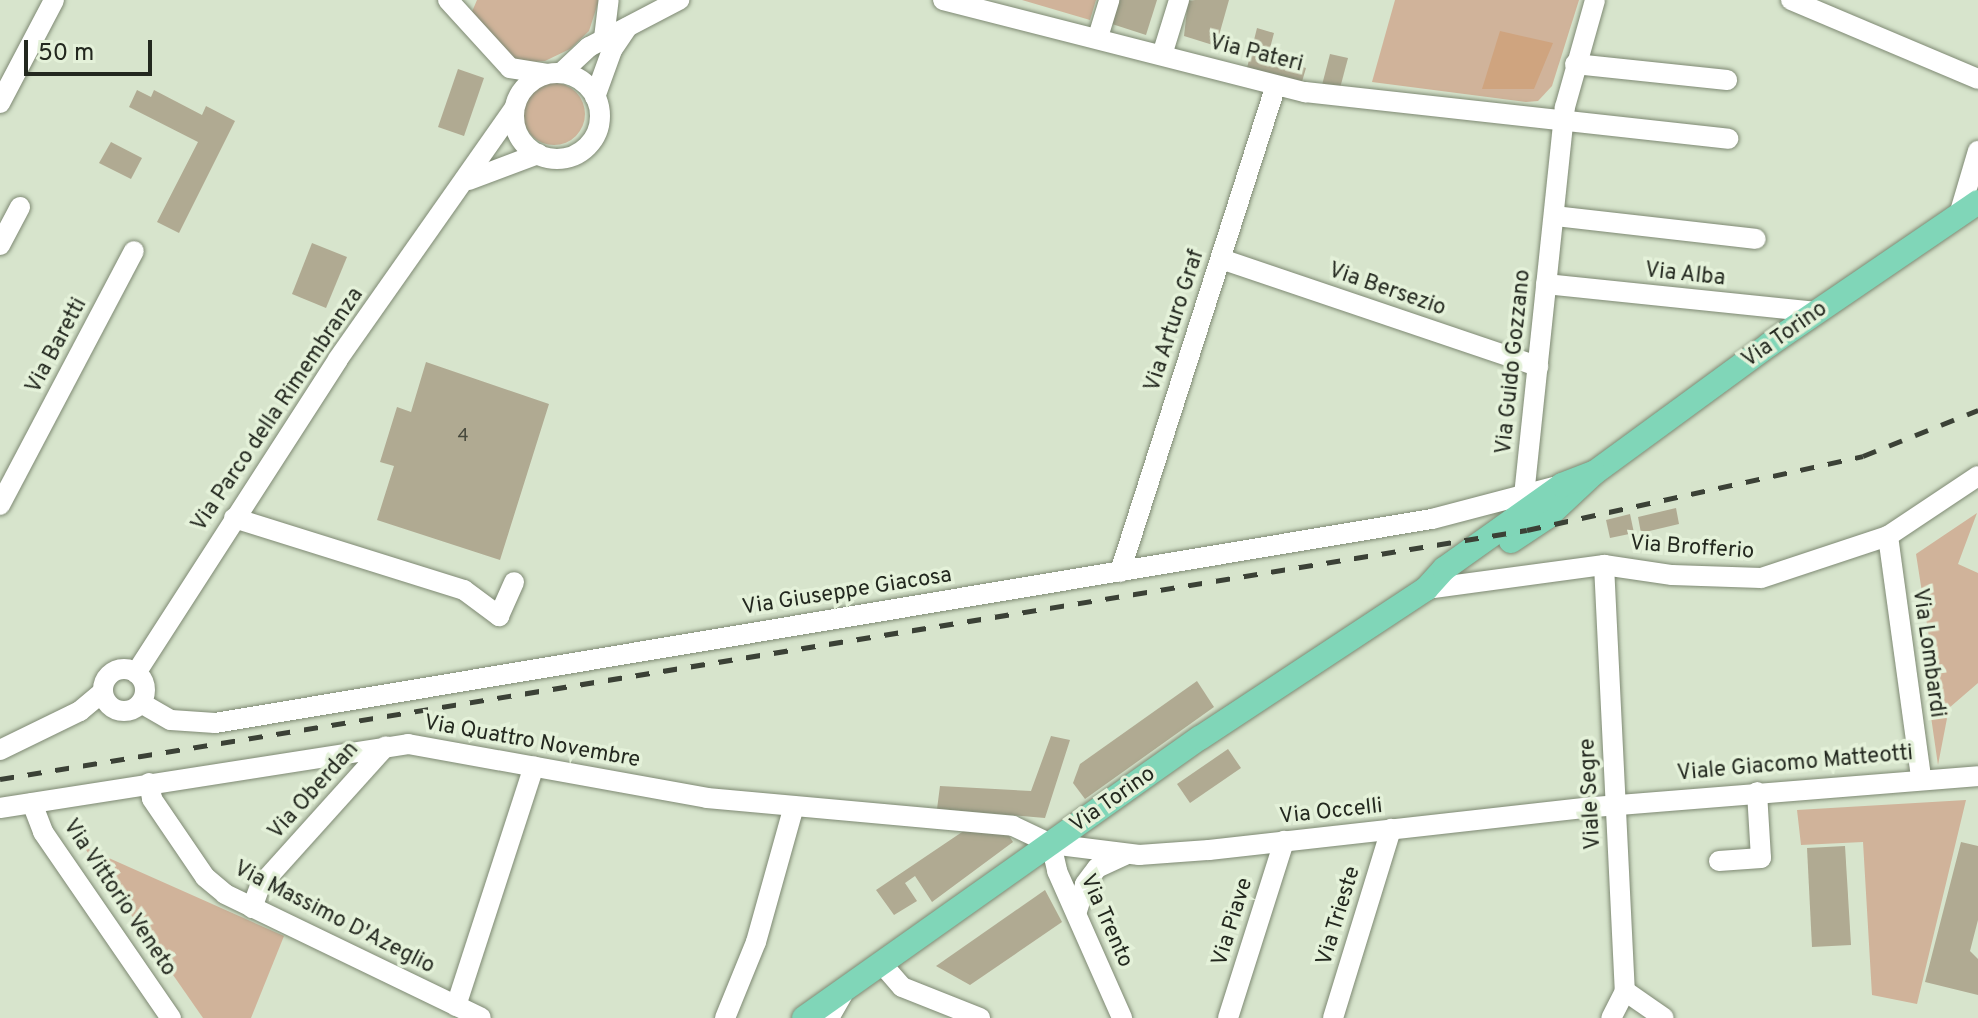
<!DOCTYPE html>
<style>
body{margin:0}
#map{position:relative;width:1978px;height:1018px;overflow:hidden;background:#d7e4cc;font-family:Overpass,sans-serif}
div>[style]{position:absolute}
.green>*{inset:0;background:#d0b39a}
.round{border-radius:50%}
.forest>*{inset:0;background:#cfa47f}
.building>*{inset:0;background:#b0aa92}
.roads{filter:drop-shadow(0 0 2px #7e8973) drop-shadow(0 0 2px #7e8973)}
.minor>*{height:20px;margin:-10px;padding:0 10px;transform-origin:10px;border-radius:10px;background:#fff}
.minor>.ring{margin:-10px;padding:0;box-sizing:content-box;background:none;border:20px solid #fff;border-radius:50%}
.major>*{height:24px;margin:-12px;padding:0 12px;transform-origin:12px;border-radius:12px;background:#80d6b8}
.rail>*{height:5px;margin-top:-2.5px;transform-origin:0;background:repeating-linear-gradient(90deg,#3b4136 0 14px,transparent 0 28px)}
span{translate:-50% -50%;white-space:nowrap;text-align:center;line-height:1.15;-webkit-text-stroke:7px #e4f1d9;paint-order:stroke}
.number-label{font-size:18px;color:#46483c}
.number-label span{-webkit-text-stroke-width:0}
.street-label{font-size:22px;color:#23281f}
.scale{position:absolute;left:24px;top:40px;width:128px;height:36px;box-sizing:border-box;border:4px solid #23281f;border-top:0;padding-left:10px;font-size:24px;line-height:28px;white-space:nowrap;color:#23281f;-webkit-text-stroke:6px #e4f1d9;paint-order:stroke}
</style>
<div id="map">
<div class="green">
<div style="clip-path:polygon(477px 0,599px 0,589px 31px,570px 49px,545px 61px,528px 62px,512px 58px,471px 14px)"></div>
<div style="clip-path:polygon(1022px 0,1096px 0,1090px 20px)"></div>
<div style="clip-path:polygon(1395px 0,1579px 0,1552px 86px,1538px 101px,1526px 102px,1372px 82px)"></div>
<div class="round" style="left:523px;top:83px;width:62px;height:62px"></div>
<div style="clip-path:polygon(1977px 513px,1958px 564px,1978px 573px,1978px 683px,1949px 708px,1938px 765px,1928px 696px,1938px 695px,1916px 554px)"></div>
<div style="clip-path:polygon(1966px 800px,1917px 1004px,1872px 995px,1863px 842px,1801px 845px,1797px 810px)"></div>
<div style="clip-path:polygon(84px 847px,284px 936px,251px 1018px,203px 1018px)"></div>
</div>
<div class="forest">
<div style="clip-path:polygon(1500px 31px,1553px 43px,1534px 89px,1482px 89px)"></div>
</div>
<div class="building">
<div style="clip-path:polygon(1119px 0,1157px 0,1146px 35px,1112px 24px)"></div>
<div style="clip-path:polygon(1195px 0,1229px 0,1216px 46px,1184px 36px,1188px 1px)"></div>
<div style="clip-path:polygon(1257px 28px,1274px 33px,1268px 56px,1306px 68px,1301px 85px,1247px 68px)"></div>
<div style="clip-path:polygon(1330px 54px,1348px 58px,1339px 92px,1321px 89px)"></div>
<div style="clip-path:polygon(458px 69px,484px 78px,464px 136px,438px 127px)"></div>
<div style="clip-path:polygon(137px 90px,151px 97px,154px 90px,202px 115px,206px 106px,235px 121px,179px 233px,157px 222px,198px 142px,129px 107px)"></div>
<div style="clip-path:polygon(111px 142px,142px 158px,131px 179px,99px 163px)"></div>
<div style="clip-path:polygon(312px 243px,347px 257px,326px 308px,292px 294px)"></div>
<div style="clip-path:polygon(426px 362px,549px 404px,500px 560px,377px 520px,394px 466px,380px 462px,397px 407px,411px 412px)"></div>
<div style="clip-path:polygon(1676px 508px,1679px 524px,1641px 533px,1638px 517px)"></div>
<div style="clip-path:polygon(1630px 514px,1634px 533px,1610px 538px,1606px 520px)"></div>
<div style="clip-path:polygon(1197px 681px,1214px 707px,1085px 799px,1073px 783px,1080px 764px)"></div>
<div style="clip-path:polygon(1051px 736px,1070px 740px,1045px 818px,937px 809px,940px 786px,1031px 791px)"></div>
<div style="clip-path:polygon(1228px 749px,1241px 768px,1190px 803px,1177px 784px)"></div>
<div style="clip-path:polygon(971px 826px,1004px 828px,1013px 842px,932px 902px,915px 876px,905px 883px,917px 901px,894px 915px,876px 890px)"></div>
<div style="clip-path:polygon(1961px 842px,1978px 846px,1978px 920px,1970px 951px,1978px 959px,1978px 995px,1925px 982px)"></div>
<div style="clip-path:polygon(1845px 846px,1851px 945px,1812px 947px,1807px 848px)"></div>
<div style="clip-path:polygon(1045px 890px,1062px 922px,970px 985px,936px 966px)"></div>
</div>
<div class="roads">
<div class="minor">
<div style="left:448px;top:0;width:92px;rotate:47.6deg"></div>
<div style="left:510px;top:68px;width:36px;rotate:9deg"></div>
<div style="left:943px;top:0;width:374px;rotate:14.3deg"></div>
<div style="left:1305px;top:92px;width:426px;rotate:6.3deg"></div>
<div style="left:1791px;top:0;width:203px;rotate:22.9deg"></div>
<div style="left:1098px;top:37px;width:39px;rotate:-73deg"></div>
<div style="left:604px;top:38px;width:38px;rotate:-83deg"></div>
<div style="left:1162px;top:55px;width:58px;rotate:-72.8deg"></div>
<div style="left:1575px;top:64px;width:153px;rotate:6deg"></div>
<div style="left:561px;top:73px;width:38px;rotate:-43deg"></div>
<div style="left:589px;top:47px;width:102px;rotate:-27.6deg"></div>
<div class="ring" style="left:514px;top:73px;width:66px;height:66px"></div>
<div style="left:595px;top:97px;width:50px;rotate:-70.1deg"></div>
<div style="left:612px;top:50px;width:27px;rotate:-56deg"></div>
<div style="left:0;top:103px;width:116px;rotate:-62.3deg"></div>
<div style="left:469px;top:180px;width:74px;rotate:-20.6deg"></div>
<div style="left:1959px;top:215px;width:67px;rotate:-73.5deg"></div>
<div style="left:1555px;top:216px;width:202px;rotate:6.5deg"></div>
<div style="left:0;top:245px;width:43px;rotate:-62.2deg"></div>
<div style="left:1221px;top:259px;width:335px;rotate:18.7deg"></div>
<div style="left:1546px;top:284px;width:274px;rotate:5.9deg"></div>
<div style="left:0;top:505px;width:287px;rotate:-62.2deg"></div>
<div style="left:1523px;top:505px;width:400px;rotate:-84deg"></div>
<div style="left:1565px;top:107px;width:111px;rotate:-74.3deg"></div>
<div style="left:234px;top:518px;width:241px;rotate:17.4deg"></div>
<div style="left:464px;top:590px;width:44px;rotate:36.6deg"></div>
<div style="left:499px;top:616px;width:37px;rotate:-66deg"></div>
<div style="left:1888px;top:536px;width:242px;rotate:82.2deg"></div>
<div style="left:1604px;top:565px;width:427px;rotate:87.2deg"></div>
<div style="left:1625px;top:991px;width:30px;rotate:117deg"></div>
<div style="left:1120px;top:572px;width:511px;rotate:-72.24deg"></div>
<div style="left:1426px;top:589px;width:180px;rotate:-7.7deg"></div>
<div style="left:1604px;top:565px;width:69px;rotate:8.4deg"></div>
<div style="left:1672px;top:575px;width:89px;rotate:1.9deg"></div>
<div style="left:1761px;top:578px;width:134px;rotate:-18.3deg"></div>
<div style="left:1888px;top:536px;width:108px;rotate:-33.7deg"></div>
<div class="ring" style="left:103px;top:669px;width:22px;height:22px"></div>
<div style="left:136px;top:673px;width:373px;rotate:-57.2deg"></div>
<div style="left:338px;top:359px;width:306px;rotate:-54.9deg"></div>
<div style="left:141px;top:703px;width:34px;rotate:30deg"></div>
<div style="left:171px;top:720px;width:44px;rotate:3.9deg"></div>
<div style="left:215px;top:723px;width:1234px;rotate:-9.52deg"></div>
<div style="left:1432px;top:519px;width:130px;rotate:-14.7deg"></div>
<div style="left:0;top:750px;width:89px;rotate:-26deg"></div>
<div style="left:80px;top:711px;width:30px;rotate:-40deg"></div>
<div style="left:149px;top:783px;width:16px;rotate:79deg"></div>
<div style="left:152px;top:799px;width:94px;rotate:55.8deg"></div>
<div style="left:205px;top:877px;width:26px;rotate:40deg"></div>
<div style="left:225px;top:894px;width:284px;rotate:25.8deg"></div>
<div style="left:32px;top:803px;width:31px;rotate:69deg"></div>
<div style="left:43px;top:832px;width:226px;rotate:55.5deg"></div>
<div style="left:0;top:808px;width:413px;rotate:-8.9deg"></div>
<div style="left:408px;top:744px;width:304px;rotate:10.2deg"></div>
<div style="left:707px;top:798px;width:307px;rotate:5.2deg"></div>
<div style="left:1013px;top:826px;width:42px;rotate:25.3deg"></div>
<div style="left:1051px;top:844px;width:89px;rotate:7.1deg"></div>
<div style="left:1139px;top:855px;width:70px;rotate:-4.1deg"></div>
<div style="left:1209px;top:850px;width:388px;rotate:-6.4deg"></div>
<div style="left:1595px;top:807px;width:384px;rotate:-4.6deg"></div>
<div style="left:1051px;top:844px;width:28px;rotate:77deg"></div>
<div style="left:1057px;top:871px;width:161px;rotate:66.1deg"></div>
<div style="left:1719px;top:861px;width:42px;rotate:-4.1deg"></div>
<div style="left:1761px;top:858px;width:66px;rotate:-93.5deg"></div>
<div style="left:252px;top:908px;width:23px;rotate:-70deg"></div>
<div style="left:260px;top:886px;width:188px;rotate:-48deg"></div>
<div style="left:1077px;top:911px;width:28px;rotate:-73deg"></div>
<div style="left:1085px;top:884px;width:20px;rotate:-53deg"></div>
<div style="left:1097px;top:868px;width:31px;rotate:-25deg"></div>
<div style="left:882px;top:964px;width:30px;rotate:49deg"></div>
<div style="left:902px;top:987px;width:84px;rotate:21.7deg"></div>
<div style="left:1625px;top:991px;width:47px;rotate:34.7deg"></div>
<div style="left:456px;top:1006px;width:252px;rotate:-72deg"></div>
<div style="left:725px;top:1018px;width:82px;rotate:-67.8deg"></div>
<div style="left:756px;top:942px;width:141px;rotate:-74.4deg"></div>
<div style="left:829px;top:1018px;width:34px;rotate:-60deg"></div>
<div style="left:1228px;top:1018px;width:186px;rotate:-72.4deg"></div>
<div style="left:1333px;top:1018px;width:198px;rotate:-72.9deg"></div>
</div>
<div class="major">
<div style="left:1511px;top:541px;width:43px;rotate:-33.7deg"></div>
<div style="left:1547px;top:517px;width:64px;rotate:-43.1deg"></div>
<div style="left:1594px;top:473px;width:218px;rotate:-36.2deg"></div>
<div style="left:1770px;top:344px;width:252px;rotate:-34.3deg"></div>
<div style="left:804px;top:1018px;width:485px;rotate:-35.3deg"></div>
<div style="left:1200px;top:738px;width:271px;rotate:-33.4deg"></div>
<div style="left:1426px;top:589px;width:27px;rotate:-48deg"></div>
<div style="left:1444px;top:569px;width:145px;rotate:-35.4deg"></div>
<div style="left:1562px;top:485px;width:34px;rotate:-21deg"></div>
</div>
</div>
<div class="rail">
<div style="left:0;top:779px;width:1547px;rotate:-9.26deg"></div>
<div style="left:1527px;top:530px;width:344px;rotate:-12.4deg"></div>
<div style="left:1863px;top:456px;width:124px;rotate:-21.8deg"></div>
</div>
<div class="number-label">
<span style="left:463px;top:437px">4</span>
</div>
<div class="street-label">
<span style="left:1256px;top:54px;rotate:14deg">Via Pateri</span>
<span style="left:1685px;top:275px;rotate:6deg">Via Alba</span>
<span style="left:1387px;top:290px;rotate:19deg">Via Bersezio</span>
<span style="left:1175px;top:321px;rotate:-72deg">Via Arturo Graf</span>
<span style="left:1785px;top:335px;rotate:-35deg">Via Torino</span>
<span style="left:57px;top:346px;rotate:-62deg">Via Baretti</span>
<span style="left:1514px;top:362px;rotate:-84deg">Via Guido Gozzano</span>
<span style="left:278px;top:410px;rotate:-56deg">Via Parco della Rimembranza</span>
<span style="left:1692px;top:548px;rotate:4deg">Via Brofferio</span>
<span style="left:847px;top:592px;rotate:-9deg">Via Giuseppe Giacosa</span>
<span style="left:1928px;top:653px;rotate:82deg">Via Lombardi</span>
<span style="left:532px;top:742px;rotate:10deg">Via Quattro Novembre</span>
<span style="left:1795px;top:764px;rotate:-5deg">Viale Giacomo Matteotti</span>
<span style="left:314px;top:791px;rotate:-48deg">Via Oberdan</span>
<span style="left:1591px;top:794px;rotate:-93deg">Viale Segre</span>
<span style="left:1113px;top:800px;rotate:-35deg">Via Torino</span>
<span style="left:1331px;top:812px;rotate:-6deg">Via Occelli</span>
<span style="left:119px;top:898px;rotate:56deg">Via Vittorio Veneto</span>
<span style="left:1339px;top:916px;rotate:-73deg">Via Trieste</span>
<span style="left:334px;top:918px;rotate:27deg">Via Massimo D'Azeglio</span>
<span style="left:1106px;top:921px;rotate:66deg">Via Trento</span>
<span style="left:1233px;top:922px;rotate:-73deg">Via Piave</span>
</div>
<div class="scale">50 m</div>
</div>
